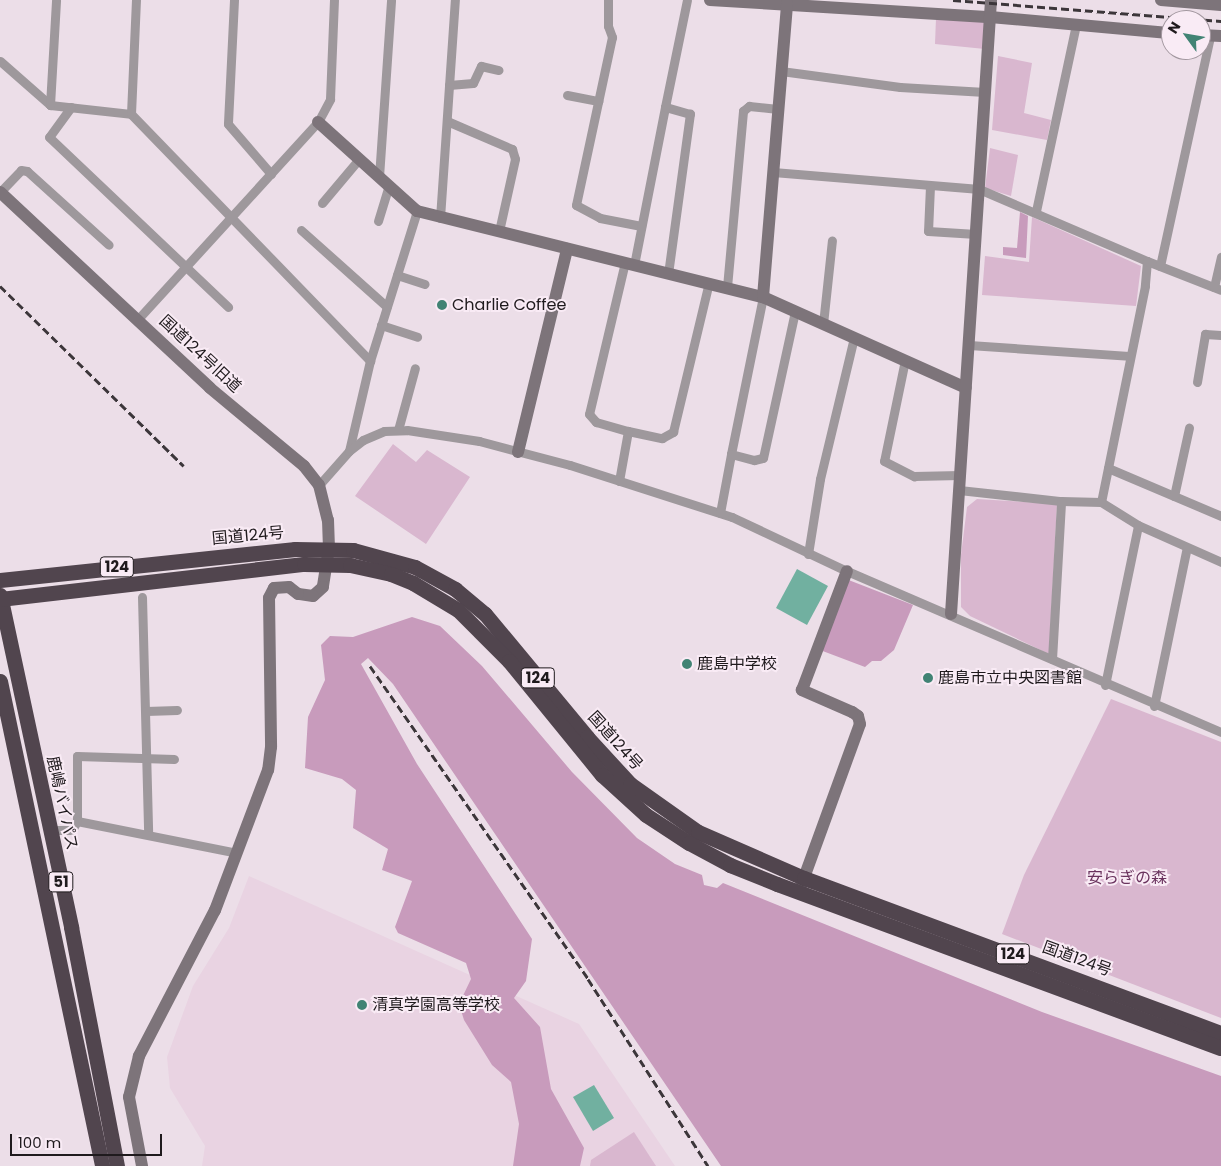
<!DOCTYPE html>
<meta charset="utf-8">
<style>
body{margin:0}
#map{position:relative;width:1221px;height:1166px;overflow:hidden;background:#ecdee8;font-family:Poppins,"Noto Sans JP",sans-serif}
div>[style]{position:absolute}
.built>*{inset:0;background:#e9d3e2}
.green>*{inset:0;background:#d9b7cf}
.forest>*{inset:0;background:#c89bbc}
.water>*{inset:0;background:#71b0a0}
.street>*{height:9px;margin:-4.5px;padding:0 4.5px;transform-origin:4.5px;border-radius:4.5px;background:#9e989c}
.secondary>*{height:12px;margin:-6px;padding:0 6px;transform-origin:6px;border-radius:6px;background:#7d747a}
.highway>*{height:15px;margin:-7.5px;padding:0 7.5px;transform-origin:7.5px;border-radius:7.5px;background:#51454e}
.rail>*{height:3px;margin-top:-1.5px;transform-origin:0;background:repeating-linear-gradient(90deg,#3c363a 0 8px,transparent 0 12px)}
.dots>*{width:14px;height:14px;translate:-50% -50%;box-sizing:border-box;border:2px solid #f9ebf5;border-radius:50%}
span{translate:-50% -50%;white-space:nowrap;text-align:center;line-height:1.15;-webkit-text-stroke:4px #f9ebf5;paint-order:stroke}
.shield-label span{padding:1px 4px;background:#f9ebf5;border:1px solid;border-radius:4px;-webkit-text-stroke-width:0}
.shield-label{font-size:15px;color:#1f1a1d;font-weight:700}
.poi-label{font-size:16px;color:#1f1a1d}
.left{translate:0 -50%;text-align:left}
.street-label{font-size:16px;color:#1f1a1d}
.park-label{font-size:16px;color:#6a335e}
.north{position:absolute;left:1161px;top:10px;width:50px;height:50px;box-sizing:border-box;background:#f9ebf5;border:1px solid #a2979f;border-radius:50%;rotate:302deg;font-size:14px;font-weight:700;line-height:20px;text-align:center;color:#1f1a1d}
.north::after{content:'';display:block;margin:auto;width:18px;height:22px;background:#418374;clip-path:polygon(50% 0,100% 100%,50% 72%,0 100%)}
.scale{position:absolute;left:10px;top:1134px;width:152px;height:22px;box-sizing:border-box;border:2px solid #1f1a1d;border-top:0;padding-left:6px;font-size:15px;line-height:18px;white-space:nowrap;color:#1f1a1d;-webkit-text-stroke:4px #f9ebf5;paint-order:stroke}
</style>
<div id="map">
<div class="built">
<div style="clip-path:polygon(249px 876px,579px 1024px,675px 1166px,202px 1166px,205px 1146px,170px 1088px,167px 1057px,193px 986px,229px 928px)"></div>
</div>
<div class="green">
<div style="clip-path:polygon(936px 18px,983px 21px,986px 25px,985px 49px,935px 44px)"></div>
<div style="clip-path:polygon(998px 56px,1032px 63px,1024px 113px,1051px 120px,1047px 140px,992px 130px)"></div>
<div style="clip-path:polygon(990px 148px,1018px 155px,1011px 196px,985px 188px)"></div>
<div style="clip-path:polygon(1032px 217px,1141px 266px,1136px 306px,982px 295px,985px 256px,1029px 262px)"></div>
<div style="clip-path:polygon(393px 444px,416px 462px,427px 450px,470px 477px,426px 544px,355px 496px)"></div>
<div style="clip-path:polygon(977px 499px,1057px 504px,1049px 654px,970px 616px,961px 607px,961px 555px,967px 507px)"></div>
<div style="clip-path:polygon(1111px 699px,1221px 742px,1221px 1018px,1002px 934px,1024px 875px)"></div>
<div style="clip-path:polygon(634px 1132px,656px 1166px,590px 1166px,591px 1160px)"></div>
</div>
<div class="forest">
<div style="clip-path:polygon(1020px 212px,1028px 216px,1026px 258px,1003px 255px,1003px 247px,1017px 248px)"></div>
<div style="clip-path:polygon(846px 579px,913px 605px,894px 650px,881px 661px,872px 661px,865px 667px,820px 650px)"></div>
<div style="clip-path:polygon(412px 617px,440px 626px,482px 666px,572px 772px,637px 838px,675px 864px,702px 875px,704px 885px,717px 888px,723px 883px,1042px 1012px,1221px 1076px,1221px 1166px,721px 1166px,393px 684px,368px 658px,361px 664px,417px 764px,532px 939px,526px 981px,514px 998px,540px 1027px,551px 1089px,584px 1148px,580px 1166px,513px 1166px,519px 1124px,511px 1082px,492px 1065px,464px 1020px,459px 1004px,471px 979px,466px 963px,398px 933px,395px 927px,412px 881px,382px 870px,388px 849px,353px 828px,356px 790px,342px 779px,305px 768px,308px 717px,325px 680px,321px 645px,330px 636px,353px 637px)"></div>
</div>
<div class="water">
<div style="clip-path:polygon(797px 569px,828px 586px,807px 625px,776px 608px)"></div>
<div style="clip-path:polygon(594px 1085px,614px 1118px,593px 1131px,573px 1097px)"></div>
</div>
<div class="street">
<div style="left:234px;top:0;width:124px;rotate:92.8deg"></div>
<div style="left:228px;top:124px;width:66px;rotate:49.3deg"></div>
<div style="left:608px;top:0;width:26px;rotate:90deg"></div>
<div style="left:608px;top:26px;width:12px;rotate:70deg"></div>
<div style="left:612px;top:37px;width:172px;rotate:102.1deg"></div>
<div style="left:576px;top:205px;width:27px;rotate:28deg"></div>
<div style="left:600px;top:218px;width:42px;rotate:11deg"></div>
<div style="left:0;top:61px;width:67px;rotate:41.3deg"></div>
<div style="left:50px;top:105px;width:81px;rotate:6.3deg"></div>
<div style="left:131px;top:114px;width:344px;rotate:45.9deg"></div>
<div style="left:781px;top:71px;width:120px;rotate:7.7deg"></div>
<div style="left:900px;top:87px;width:85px;rotate:3.4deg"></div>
<div style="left:449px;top:85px;width:24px;rotate:-5deg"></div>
<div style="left:473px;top:83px;width:19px;rotate:-65deg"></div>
<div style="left:481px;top:66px;width:18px;rotate:13deg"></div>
<div style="left:567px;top:95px;width:32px;rotate:11deg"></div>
<div style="left:50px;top:105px;width:105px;rotate:-86.7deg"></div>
<div style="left:71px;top:107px;width:37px;rotate:126deg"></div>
<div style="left:49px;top:137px;width:247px;rotate:43.5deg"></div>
<div style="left:131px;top:114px;width:114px;rotate:-87.5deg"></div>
<div style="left:447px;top:121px;width:71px;rotate:23.3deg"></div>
<div style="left:512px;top:149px;width:10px;rotate:73deg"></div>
<div style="left:515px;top:159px;width:74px;rotate:102.5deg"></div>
<div style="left:773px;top:172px;width:207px;rotate:4.7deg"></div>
<div style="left:979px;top:189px;width:183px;rotate:23.2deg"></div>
<div style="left:1147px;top:261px;width:25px;rotate:95deg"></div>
<div style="left:1145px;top:286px;width:220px;rotate:101.5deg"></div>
<div style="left:1101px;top:502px;width:44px;rotate:31.9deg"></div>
<div style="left:1138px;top:525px;width:91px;rotate:24deg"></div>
<div style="left:379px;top:177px;width:177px;rotate:-86.1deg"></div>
<div style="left:930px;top:186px;width:45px;rotate:92.5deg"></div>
<div style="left:928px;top:231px;width:48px;rotate:3.6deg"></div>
<div style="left:0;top:192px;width:30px;rotate:-46deg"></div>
<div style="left:21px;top:170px;width:6px;rotate:9deg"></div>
<div style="left:27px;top:171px;width:110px;rotate:42.1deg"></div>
<div style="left:322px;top:203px;width:57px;rotate:-49.9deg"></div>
<div style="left:1036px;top:211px;width:190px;rotate:-77.9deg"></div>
<div style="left:440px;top:218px;width:219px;rotate:-86.1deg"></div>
<div style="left:378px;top:221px;width:37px;rotate:-73deg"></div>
<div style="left:301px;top:230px;width:115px;rotate:41.8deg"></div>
<div style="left:1147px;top:261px;width:79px;rotate:21.4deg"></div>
<div style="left:625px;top:262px;width:156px;rotate:103.3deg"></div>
<div style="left:589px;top:414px;width:11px;rotate:49deg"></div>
<div style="left:596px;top:422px;width:33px;rotate:16deg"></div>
<div style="left:628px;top:431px;width:35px;rotate:12deg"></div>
<div style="left:662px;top:438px;width:13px;rotate:-29deg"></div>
<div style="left:673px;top:432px;width:154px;rotate:-76.5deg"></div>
<div style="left:634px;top:265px;width:161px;rotate:-78.9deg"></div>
<div style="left:1160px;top:266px;width:235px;rotate:-77.7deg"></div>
<div style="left:668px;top:274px;width:162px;rotate:-82.2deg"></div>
<div style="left:690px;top:114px;width:26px;rotate:-164deg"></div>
<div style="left:665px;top:107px;width:109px;rotate:-78.4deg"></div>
<div style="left:397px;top:275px;width:29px;rotate:18deg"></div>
<div style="left:727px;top:287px;width:177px;rotate:-84.8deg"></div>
<div style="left:743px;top:111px;width:8px;rotate:-40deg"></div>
<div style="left:749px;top:106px;width:29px;rotate:6deg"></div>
<div style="left:1214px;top:287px;width:31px;rotate:-77deg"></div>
<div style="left:138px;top:319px;width:267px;rotate:-47.6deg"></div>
<div style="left:318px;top:122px;width:26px;rotate:-62deg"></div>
<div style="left:330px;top:99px;width:99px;rotate:-87.7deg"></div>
<div style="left:823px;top:324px;width:84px;rotate:-83.9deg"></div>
<div style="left:381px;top:325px;width:38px;rotate:18deg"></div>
<div style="left:969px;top:345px;width:160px;rotate:3.9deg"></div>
<div style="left:905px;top:360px;width:103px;rotate:101.7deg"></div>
<div style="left:884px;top:461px;width:34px;rotate:27deg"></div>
<div style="left:914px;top:476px;width:46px;rotate:-1.2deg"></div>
<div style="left:1197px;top:382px;width:49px;rotate:-80.5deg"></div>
<div style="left:1205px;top:334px;width:16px;rotate:4deg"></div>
<div style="left:398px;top:430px;width:64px;rotate:-74.7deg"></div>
<div style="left:349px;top:451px;width:92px;rotate:-76.9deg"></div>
<div style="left:370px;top:361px;width:157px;rotate:-72.6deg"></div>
<div style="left:731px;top:454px;width:160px;rotate:-78.5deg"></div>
<div style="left:1108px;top:468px;width:123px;rotate:23deg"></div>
<div style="left:619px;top:481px;width:51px;rotate:-79.8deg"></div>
<div style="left:319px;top:485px;width:45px;rotate:-48.6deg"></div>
<div style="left:349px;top:451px;width:18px;rotate:-38deg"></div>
<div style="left:363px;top:440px;width:23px;rotate:-23deg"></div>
<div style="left:384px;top:431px;width:23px;rotate:-2deg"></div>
<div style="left:407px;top:430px;width:73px;rotate:8.7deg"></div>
<div style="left:479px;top:441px;width:94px;rotate:14.8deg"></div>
<div style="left:570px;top:465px;width:170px;rotate:17.8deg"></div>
<div style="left:732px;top:517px;width:127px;rotate:25.2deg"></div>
<div style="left:847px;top:571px;width:407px;rotate:23.3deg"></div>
<div style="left:959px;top:490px;width:103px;rotate:6.2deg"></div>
<div style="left:1061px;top:501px;width:40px;rotate:1.4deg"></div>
<div style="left:1174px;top:496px;width:70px;rotate:-77.6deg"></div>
<div style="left:720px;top:513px;width:60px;rotate:-79.4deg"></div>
<div style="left:731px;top:454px;width:24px;rotate:15deg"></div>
<div style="left:754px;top:460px;width:9px;rotate:-13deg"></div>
<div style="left:763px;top:458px;width:150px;rotate:-77.7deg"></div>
<div style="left:808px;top:554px;width:76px;rotate:-80.9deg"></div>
<div style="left:820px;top:479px;width:146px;rotate:-76.5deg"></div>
<div style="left:142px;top:597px;width:234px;rotate:88.5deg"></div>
<div style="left:1052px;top:659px;width:158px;rotate:-86.7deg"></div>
<div style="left:1105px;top:685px;width:163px;rotate:-78.3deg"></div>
<div style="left:1154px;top:706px;width:162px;rotate:-78.3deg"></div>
<div style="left:146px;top:711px;width:31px;rotate:-2deg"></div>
<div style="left:174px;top:759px;width:97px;rotate:-178.2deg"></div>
<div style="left:77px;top:756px;width:65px;rotate:90deg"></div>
<div style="left:77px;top:821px;width:163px;rotate:11.3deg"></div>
<div style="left:50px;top:830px;width:22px"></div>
<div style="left:72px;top:830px;width:10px;rotate:-61deg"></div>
</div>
<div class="secondary">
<div style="left:710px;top:0;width:281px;rotate:3.5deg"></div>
<div style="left:990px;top:17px;width:182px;rotate:5.1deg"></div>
<div style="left:1161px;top:0;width:60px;rotate:4.8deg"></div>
<div style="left:1201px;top:35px;width:20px;rotate:3deg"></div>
<div style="left:318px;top:122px;width:133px;rotate:42deg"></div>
<div style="left:417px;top:211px;width:357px;rotate:14deg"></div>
<div style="left:763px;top:297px;width:222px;rotate:24.1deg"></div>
<div style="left:0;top:192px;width:287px;rotate:43deg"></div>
<div style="left:210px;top:388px;width:122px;rotate:39.7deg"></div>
<div style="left:304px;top:466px;width:24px;rotate:52deg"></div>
<div style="left:319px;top:485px;width:36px;rotate:76deg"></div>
<div style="left:328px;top:520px;width:28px;rotate:88deg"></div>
<div style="left:329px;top:548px;width:39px;rotate:99deg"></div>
<div style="left:323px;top:587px;width:13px;rotate:138deg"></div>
<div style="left:313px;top:596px;width:15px;rotate:-172deg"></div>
<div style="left:298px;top:594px;width:11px;rotate:-142deg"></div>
<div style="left:289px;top:587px;width:15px;rotate:176deg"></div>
<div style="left:274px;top:588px;width:11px;rotate:117deg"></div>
<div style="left:269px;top:598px;width:149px;rotate:89.2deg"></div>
<div style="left:271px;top:747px;width:23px;rotate:97deg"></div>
<div style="left:268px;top:770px;width:150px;rotate:110.7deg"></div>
<div style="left:215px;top:910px;width:165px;rotate:117.5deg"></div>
<div style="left:139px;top:1056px;width:42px;rotate:103.7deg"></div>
<div style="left:129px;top:1097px;width:70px;rotate:79.3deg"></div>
<div style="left:763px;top:297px;width:294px;rotate:-85.3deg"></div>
<div style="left:518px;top:452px;width:209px;rotate:-76.4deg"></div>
<div style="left:951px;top:614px;width:615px;rotate:-86.27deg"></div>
<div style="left:801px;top:886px;width:172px;rotate:-70deg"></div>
<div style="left:860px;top:724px;width:8px;rotate:-104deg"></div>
<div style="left:858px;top:716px;width:7px;rotate:-146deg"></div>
<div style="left:852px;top:712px;width:55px;rotate:-156.3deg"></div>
<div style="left:802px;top:690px;width:127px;rotate:-69.3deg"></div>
</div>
<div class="highway">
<div style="left:0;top:580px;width:297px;rotate:-6deg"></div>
<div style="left:295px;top:549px;width:58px;rotate:1deg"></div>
<div style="left:353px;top:550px;width:64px;rotate:15.3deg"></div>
<div style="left:415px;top:567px;width:46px;rotate:28.8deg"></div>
<div style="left:455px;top:589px;width:39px;rotate:40deg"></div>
<div style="left:485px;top:614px;width:160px;rotate:50.3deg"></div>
<div style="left:587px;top:737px;width:64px;rotate:47.5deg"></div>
<div style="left:630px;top:784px;width:83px;rotate:35.2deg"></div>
<div style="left:698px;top:832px;width:116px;rotate:23.5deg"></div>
<div style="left:804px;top:878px;width:445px;rotate:20.4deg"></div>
<div style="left:0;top:595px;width:340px;rotate:77.9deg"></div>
<div style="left:71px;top:927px;width:243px;rotate:79.1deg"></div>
<div style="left:0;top:599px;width:306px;rotate:-6.6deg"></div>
<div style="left:304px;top:564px;width:46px;rotate:1.2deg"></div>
<div style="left:350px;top:565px;width:42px;rotate:12.4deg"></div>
<div style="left:391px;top:574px;width:24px;rotate:22deg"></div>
<div style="left:413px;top:583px;width:52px;rotate:31deg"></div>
<div style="left:458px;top:610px;width:72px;rotate:45deg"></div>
<div style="left:509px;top:661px;width:147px;rotate:50.8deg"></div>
<div style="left:602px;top:775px;width:59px;rotate:42.3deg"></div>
<div style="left:646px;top:815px;width:51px;rotate:33.1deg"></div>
<div style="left:689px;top:843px;width:47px;rotate:28.2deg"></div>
<div style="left:730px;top:865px;width:51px;rotate:22deg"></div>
<div style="left:777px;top:884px;width:473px;rotate:20.3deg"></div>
<div style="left:0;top:681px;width:496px;rotate:78.1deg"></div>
</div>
<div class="rail">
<div style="left:953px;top:0;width:269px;rotate:4.5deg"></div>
<div style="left:0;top:286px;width:257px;rotate:44.4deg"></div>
<div style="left:370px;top:666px;width:381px;rotate:55.1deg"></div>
<div style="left:588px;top:979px;width:222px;rotate:57.3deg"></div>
</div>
<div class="dots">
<div style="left:442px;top:305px;background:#418374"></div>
<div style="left:687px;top:664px;background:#418374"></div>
<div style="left:928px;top:678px;background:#418374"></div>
<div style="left:362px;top:1005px;background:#418374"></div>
</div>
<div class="shield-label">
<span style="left:117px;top:567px">124</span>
<span style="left:538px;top:678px">124</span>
<span style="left:61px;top:882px">51</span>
<span style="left:1013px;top:954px">124</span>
</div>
<div class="poi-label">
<span class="left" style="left:452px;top:305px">Charlie Coffee</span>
<span class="left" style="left:697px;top:664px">鹿島中学校</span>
<span class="left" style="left:938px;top:678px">鹿島市立中央図書館</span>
<span class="left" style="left:372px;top:1005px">清真学園高等学校</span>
</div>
<div class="street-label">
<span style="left:200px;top:354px;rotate:43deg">国道124号旧道</span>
<span style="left:248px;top:536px;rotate:-5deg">国道124号</span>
<span style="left:615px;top:741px;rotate:48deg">国道124号</span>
<span style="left:62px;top:803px;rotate:78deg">鹿嶋バイパス</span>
<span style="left:1077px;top:959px;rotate:20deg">国道124号</span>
</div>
<div class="park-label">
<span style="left:1127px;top:878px">安らぎの森</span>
</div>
<div class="north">N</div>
<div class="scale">100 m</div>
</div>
